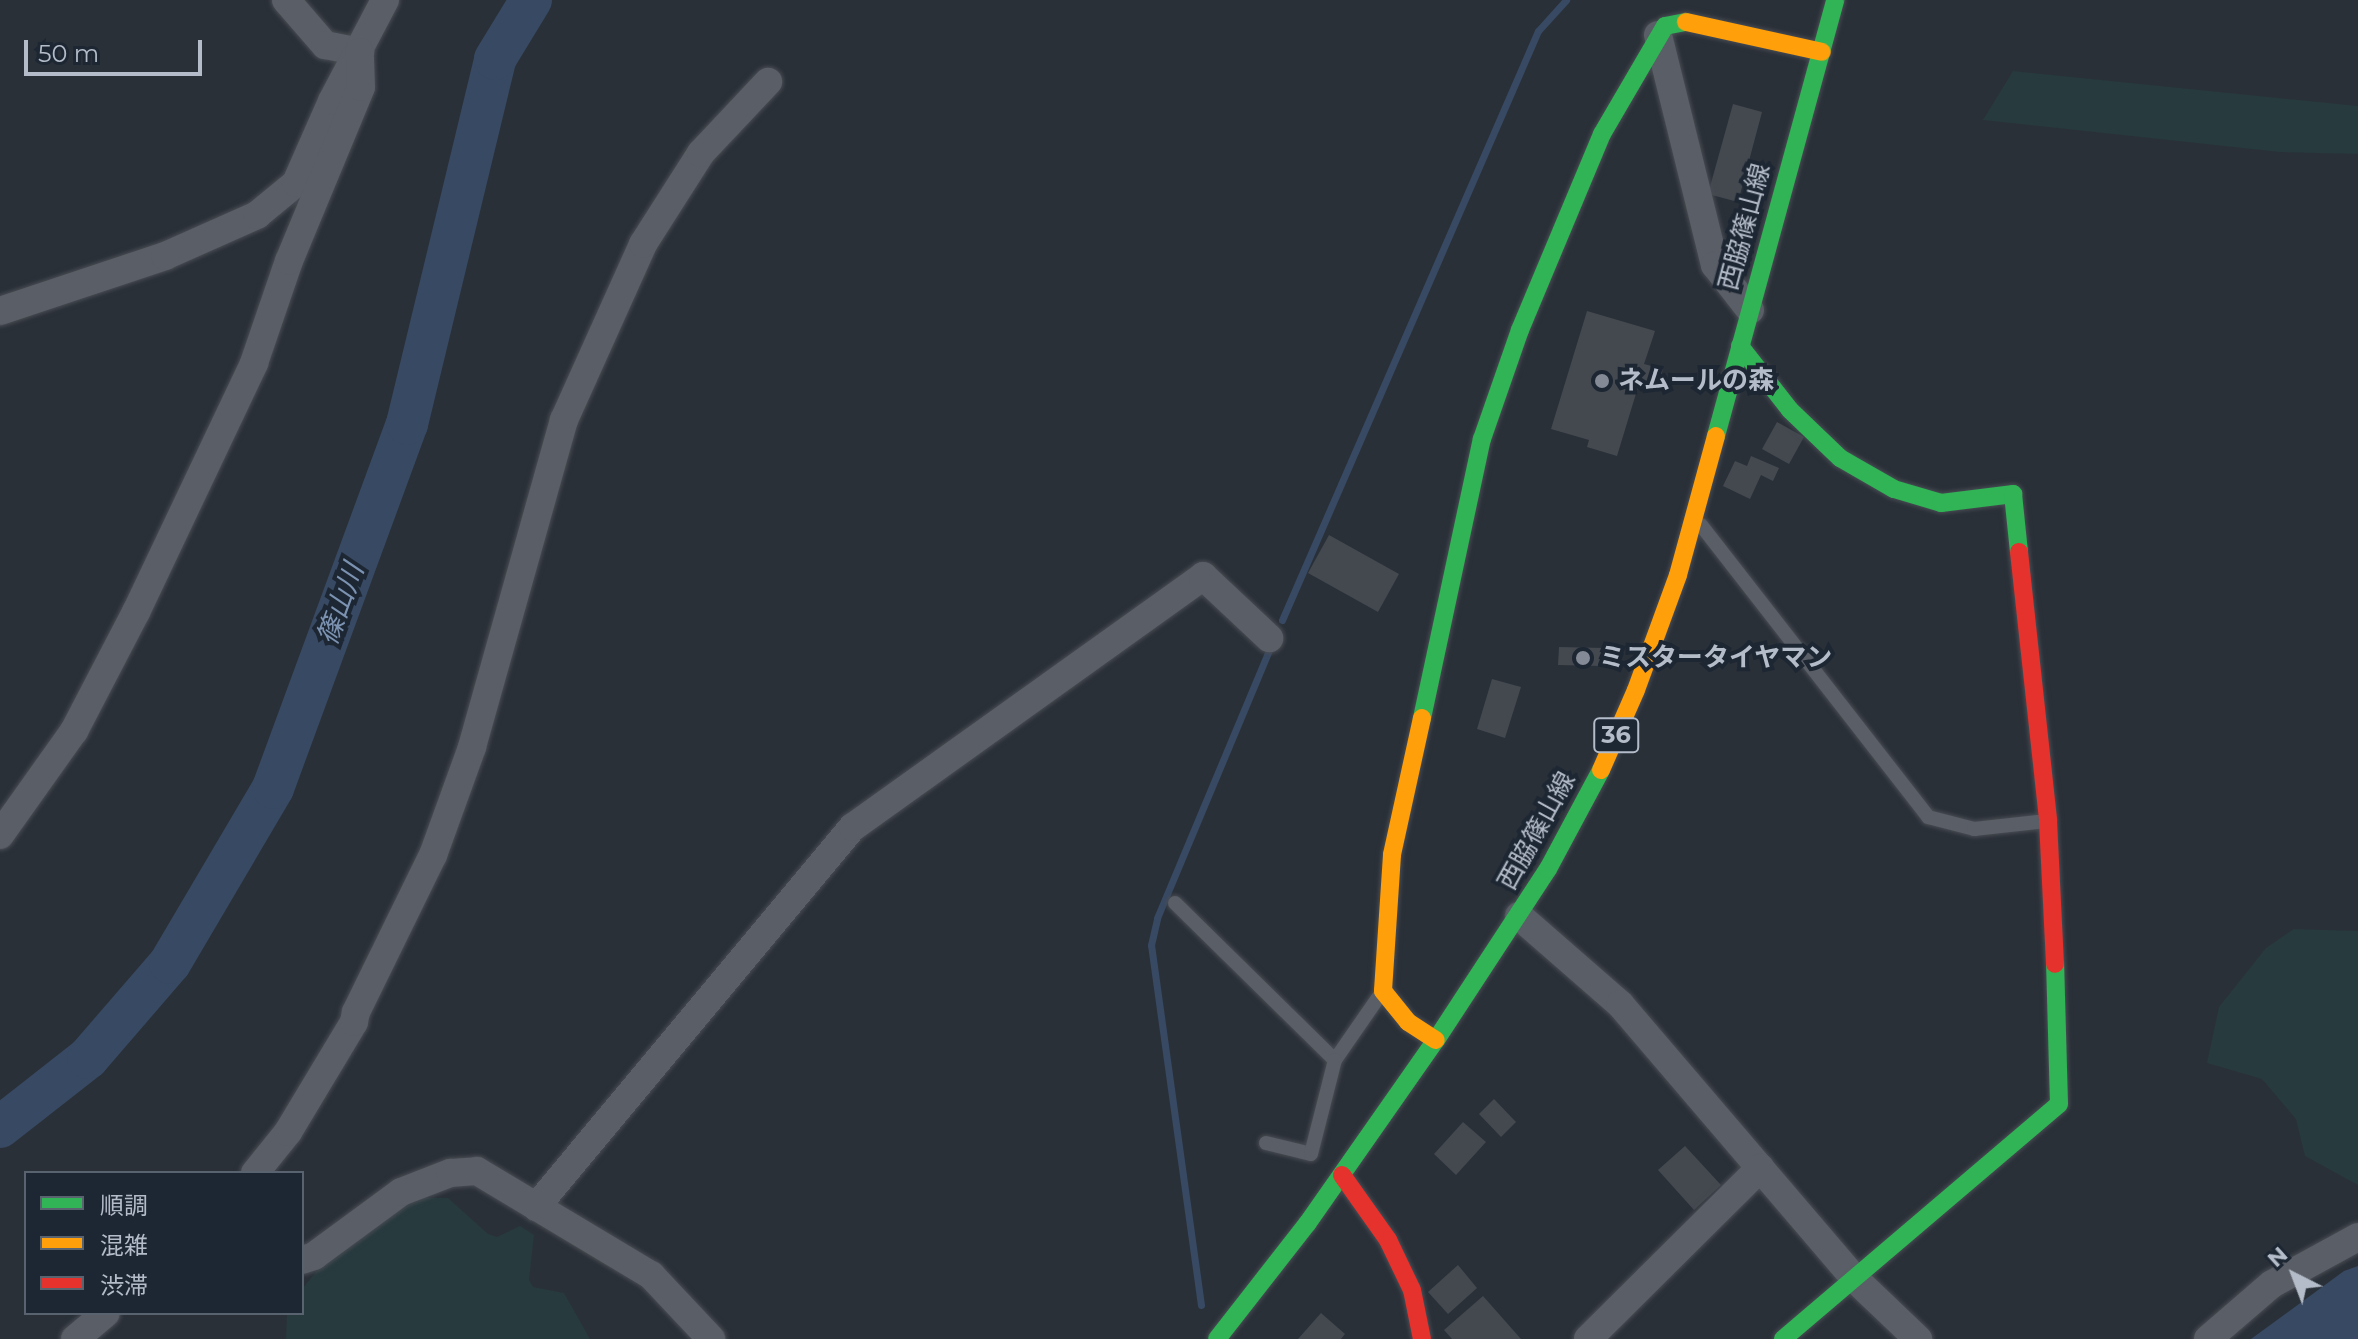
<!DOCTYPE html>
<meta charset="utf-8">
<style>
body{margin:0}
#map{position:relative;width:2358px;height:1339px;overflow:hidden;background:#2a3038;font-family:Montserrat,"Noto Sans JP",sans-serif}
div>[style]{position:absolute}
.green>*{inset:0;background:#273a3e}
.water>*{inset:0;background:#384963}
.stream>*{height:7px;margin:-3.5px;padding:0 3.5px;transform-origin:3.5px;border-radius:3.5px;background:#384963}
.river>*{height:42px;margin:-21px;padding:0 21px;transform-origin:21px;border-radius:21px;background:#384963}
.building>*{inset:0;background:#444950}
.roads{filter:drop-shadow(0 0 2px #484c53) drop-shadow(0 0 2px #484c53)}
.lane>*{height:14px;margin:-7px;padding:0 7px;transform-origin:7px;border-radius:7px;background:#5a5e66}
.street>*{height:28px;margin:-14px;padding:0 14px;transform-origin:14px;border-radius:14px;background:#5a5e66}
.fast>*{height:18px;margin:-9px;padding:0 9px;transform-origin:9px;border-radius:9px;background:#30b455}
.slow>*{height:18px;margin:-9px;padding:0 9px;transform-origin:9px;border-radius:9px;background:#ff9f0a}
.jam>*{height:18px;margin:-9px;padding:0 9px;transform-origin:9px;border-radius:9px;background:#e5322d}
.dots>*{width:22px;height:22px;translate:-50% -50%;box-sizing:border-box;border:4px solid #1d2633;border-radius:50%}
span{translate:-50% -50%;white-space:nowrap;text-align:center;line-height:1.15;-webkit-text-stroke:8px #1d2633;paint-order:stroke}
.shield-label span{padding:2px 6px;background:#1d2633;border:2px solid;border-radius:6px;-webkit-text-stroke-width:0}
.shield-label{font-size:24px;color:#b4bcc9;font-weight:700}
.street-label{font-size:26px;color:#b4bcc9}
.poi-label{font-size:26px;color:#b4bcc9;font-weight:700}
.left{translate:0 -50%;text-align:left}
.water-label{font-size:28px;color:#7c92b1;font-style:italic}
.legend{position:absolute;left:24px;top:1171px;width:280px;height:144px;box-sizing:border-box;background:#1d2633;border:2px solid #59626f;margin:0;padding:10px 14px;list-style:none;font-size:24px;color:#b4bcc9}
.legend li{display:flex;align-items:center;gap:16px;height:40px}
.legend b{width:40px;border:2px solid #59626f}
.north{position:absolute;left:2254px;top:1235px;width:80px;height:80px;-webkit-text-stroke:6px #1d2633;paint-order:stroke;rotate:318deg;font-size:22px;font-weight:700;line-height:32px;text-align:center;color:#b4bcc9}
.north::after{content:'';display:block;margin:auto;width:28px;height:36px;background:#b4bcc9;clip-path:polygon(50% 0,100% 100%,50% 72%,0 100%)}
.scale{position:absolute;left:24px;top:40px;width:178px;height:36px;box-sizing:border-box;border:4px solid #b4bcc9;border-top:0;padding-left:10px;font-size:24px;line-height:28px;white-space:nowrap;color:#b4bcc9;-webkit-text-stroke:6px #1d2633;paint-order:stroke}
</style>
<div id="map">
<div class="green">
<div style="clip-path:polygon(2013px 71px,2358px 106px,2358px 154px,2280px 152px,1983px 120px)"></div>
<div style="clip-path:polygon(2294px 929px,2358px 931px,2358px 1185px,2305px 1156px,2296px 1119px,2262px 1079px,2207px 1063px,2219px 1007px,2266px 948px)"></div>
<div style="clip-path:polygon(423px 1198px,448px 1198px,488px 1234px,497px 1237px,520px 1226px,534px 1235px,529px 1280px,533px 1287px,564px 1293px,590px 1339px,286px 1339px,287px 1313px,302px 1313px,302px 1289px,346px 1236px)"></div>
</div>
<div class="water">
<div style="clip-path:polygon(2358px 1266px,2358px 1339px,2251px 1339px,2344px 1271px)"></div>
</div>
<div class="stream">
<div style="left:1282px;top:620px;width:642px;rotate:-66.51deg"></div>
<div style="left:1538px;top:31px;width:42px;rotate:-47.9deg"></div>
<div style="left:1201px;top:1305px;width:363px;rotate:-97.9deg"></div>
<div style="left:1151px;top:945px;width:28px;rotate:-77deg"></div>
<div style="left:1157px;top:918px;width:296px;rotate:-67.3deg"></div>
</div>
<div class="river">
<div style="left:0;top:1127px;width:112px;rotate:-38.1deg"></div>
<div style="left:88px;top:1058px;width:125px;rotate:-49.2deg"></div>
<div style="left:170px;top:963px;width:203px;rotate:-59.5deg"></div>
<div style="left:273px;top:788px;width:388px;rotate:-69.8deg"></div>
<div style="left:407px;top:424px;width:375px;rotate:-76.4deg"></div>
<div style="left:495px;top:59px;width:69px;rotate:-58.6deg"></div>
</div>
<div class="building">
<div style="clip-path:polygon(1733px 104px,1762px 112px,1738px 202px,1708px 194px)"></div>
<div style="clip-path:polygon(1587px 311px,1655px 331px,1644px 364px,1663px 369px,1656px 392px,1638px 387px,1617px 456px,1587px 447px,1589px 440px,1551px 429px)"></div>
<div style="clip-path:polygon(1777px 422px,1804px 437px,1789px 464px,1762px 449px)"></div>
<div style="clip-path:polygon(1751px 456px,1779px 468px,1773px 481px,1761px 475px,1750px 499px,1723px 486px,1735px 461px,1747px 466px)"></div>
<div style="clip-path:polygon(1329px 535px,1399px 574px,1378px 612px,1308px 573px)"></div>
<div style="clip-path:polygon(1559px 647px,1604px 648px,1603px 666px,1558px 665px)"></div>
<div style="clip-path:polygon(1492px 679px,1521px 687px,1505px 738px,1477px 729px)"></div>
<div style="clip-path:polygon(1494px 1099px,1516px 1122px,1501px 1137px,1479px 1114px)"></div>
<div style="clip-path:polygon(1463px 1122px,1486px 1142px,1456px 1175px,1434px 1154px)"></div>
<div style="clip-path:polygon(1685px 1146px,1721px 1185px,1694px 1210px,1658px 1170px)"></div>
<div style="clip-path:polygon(1458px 1265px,1477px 1288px,1448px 1314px,1428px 1292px)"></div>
<div style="clip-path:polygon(1483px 1296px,1521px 1339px,1452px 1339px,1444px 1330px)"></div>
<div style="clip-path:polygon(1321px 1313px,1345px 1334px,1341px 1339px,1298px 1339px)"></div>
</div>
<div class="roads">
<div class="lane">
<div style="left:1701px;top:525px;width:370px;rotate:52.1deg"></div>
<div style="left:1928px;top:817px;width:48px;rotate:14.6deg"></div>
<div style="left:1974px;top:829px;width:73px;rotate:-6.3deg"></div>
<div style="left:1175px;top:903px;width:224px;rotate:44.5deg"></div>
<div style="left:1335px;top:1060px;width:83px;rotate:-55.3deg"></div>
<div style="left:1266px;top:1143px;width:46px;rotate:13.7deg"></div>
<div style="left:1311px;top:1154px;width:97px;rotate:-75.7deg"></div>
</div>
<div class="street">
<div style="left:286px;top:0;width:60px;rotate:49.1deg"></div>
<div style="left:325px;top:45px;width:36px;rotate:11deg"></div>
<div style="left:1658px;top:35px;width:237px;rotate:76.1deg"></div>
<div style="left:1715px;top:265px;width:57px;rotate:52.1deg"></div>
<div style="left:0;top:311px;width:174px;rotate:-18.4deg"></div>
<div style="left:165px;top:256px;width:101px;rotate:-24deg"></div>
<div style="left:257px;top:215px;width:50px;rotate:-39.4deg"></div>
<div style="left:296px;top:183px;width:90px;rotate:-66.3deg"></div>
<div style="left:332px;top:101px;width:114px;rotate:-62.3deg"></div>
<div style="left:0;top:835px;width:128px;rotate:-54.6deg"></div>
<div style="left:74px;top:731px;width:134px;rotate:-62.5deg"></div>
<div style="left:136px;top:612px;width:276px;rotate:-64.6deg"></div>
<div style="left:254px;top:363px;width:108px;rotate:-71.1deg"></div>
<div style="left:289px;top:261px;width:188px;rotate:-67.5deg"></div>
<div style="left:361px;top:87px;width:35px;rotate:-92deg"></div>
<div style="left:1519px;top:916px;width:134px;rotate:41.1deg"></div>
<div style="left:1620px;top:1004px;width:363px;rotate:49.5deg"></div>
<div style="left:1856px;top:1280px;width:86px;rotate:43.6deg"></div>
<div style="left:255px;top:1173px;width:53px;rotate:-51.2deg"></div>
<div style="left:288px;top:1132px;width:128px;rotate:-59deg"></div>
<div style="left:354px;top:1022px;width:10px;rotate:-79deg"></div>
<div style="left:356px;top:1012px;width:175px;rotate:-63.9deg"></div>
<div style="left:433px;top:855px;width:115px;rotate:-70.1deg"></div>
<div style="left:472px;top:747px;width:340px;rotate:-74.3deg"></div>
<div style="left:564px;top:420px;width:193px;rotate:-65.8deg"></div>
<div style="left:643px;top:244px;width:108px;rotate:-57.5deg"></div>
<div style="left:701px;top:153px;width:98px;rotate:-46.7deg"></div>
<div style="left:536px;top:1207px;width:495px;rotate:-50.2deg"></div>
<div style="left:853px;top:827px;width:431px;rotate:-35.6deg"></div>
<div style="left:1203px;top:576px;width:91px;rotate:43.2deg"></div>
<div style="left:302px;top:1260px;width:13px;rotate:-18deg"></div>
<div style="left:314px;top:1256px;width:108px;rotate:-36.3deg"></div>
<div style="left:401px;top:1192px;width:53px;rotate:-21.2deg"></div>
<div style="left:450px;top:1173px;width:27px;rotate:-4deg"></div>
<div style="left:477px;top:1171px;width:203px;rotate:30.9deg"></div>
<div style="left:651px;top:1275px;width:88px;rotate:46.8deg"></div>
<div style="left:75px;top:1339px;width:40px;rotate:-40deg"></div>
<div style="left:1588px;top:1339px;width:243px;rotate:-44.8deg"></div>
<div style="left:2208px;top:1339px;width:84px;rotate:-40.7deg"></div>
<div style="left:2272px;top:1284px;width:98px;rotate:-28.7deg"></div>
</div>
<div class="fast">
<div style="left:1740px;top:346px;width:81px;rotate:52deg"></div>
<div style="left:1790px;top:410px;width:69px;rotate:43.8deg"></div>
<div style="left:1840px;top:458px;width:62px;rotate:29.9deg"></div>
<div style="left:1894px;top:489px;width:49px;rotate:16.6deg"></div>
<div style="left:1941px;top:503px;width:73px;rotate:-7.1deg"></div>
<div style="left:2013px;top:494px;width:58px;rotate:84.1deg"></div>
<div style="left:1716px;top:436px;width:452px;rotate:-74.7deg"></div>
<div style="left:1422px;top:718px;width:285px;rotate:-77.9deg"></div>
<div style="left:1482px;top:439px;width:115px;rotate:-70.8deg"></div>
<div style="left:1520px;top:330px;width:212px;rotate:-67.3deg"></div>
<div style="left:1602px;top:134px;width:125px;rotate:-59.7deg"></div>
<div style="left:1665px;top:26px;width:21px;rotate:-11deg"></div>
<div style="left:1217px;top:1339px;width:146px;rotate:-52deg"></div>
<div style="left:1307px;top:1224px;width:225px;rotate:-55deg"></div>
<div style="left:1436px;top:1040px;width:204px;rotate:-56.8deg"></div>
<div style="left:1548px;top:869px;width:112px;rotate:-61.8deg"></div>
<div style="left:1783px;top:1339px;width:362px;rotate:-40.4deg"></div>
<div style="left:2059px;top:1104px;width:140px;rotate:-91.6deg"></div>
</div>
<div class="slow">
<div style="left:1686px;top:22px;width:139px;rotate:12.4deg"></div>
<div style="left:1422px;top:718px;width:140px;rotate:102.4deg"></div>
<div style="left:1392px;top:855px;width:136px;rotate:93.8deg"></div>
<div style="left:1383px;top:991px;width:40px;rotate:51deg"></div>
<div style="left:1408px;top:1022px;width:33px;rotate:33deg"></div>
<div style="left:1601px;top:770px;width:87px;rotate:-66.4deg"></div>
<div style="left:1636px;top:690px;width:122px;rotate:-69.9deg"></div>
<div style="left:1678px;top:575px;width:144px;rotate:-74.7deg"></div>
</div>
<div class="jam">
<div style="left:2019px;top:552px;width:271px;rotate:83.8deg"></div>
<div style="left:2048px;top:821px;width:143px;rotate:87.2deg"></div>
<div style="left:1342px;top:1175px;width:80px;rotate:54.7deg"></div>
<div style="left:1388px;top:1240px;width:55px;rotate:64.4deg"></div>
<div style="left:1412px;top:1290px;width:50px;rotate:78.5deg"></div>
</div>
</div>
<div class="dots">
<div style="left:1602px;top:381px;background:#848b96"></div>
<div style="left:1583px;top:658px;background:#848b96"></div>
</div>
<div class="shield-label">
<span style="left:1616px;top:735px">36</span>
</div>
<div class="street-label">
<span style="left:1745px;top:227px;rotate:-75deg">西脇篠山線</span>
<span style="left:1537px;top:831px;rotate:-61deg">西脇篠山線</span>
</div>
<div class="poi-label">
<span class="left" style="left:1618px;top:381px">ネムールの森</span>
<span class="left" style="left:1599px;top:658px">ミスタータイヤマン</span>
</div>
<div class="water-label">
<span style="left:340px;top:604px;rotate:-70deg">篠山川</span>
</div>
<ul class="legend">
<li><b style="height:10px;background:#30b455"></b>順調</li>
<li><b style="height:10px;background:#ff9f0a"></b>混雑</li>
<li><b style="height:10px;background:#e5322d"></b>渋滞</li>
</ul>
<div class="north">N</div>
<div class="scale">50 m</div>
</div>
